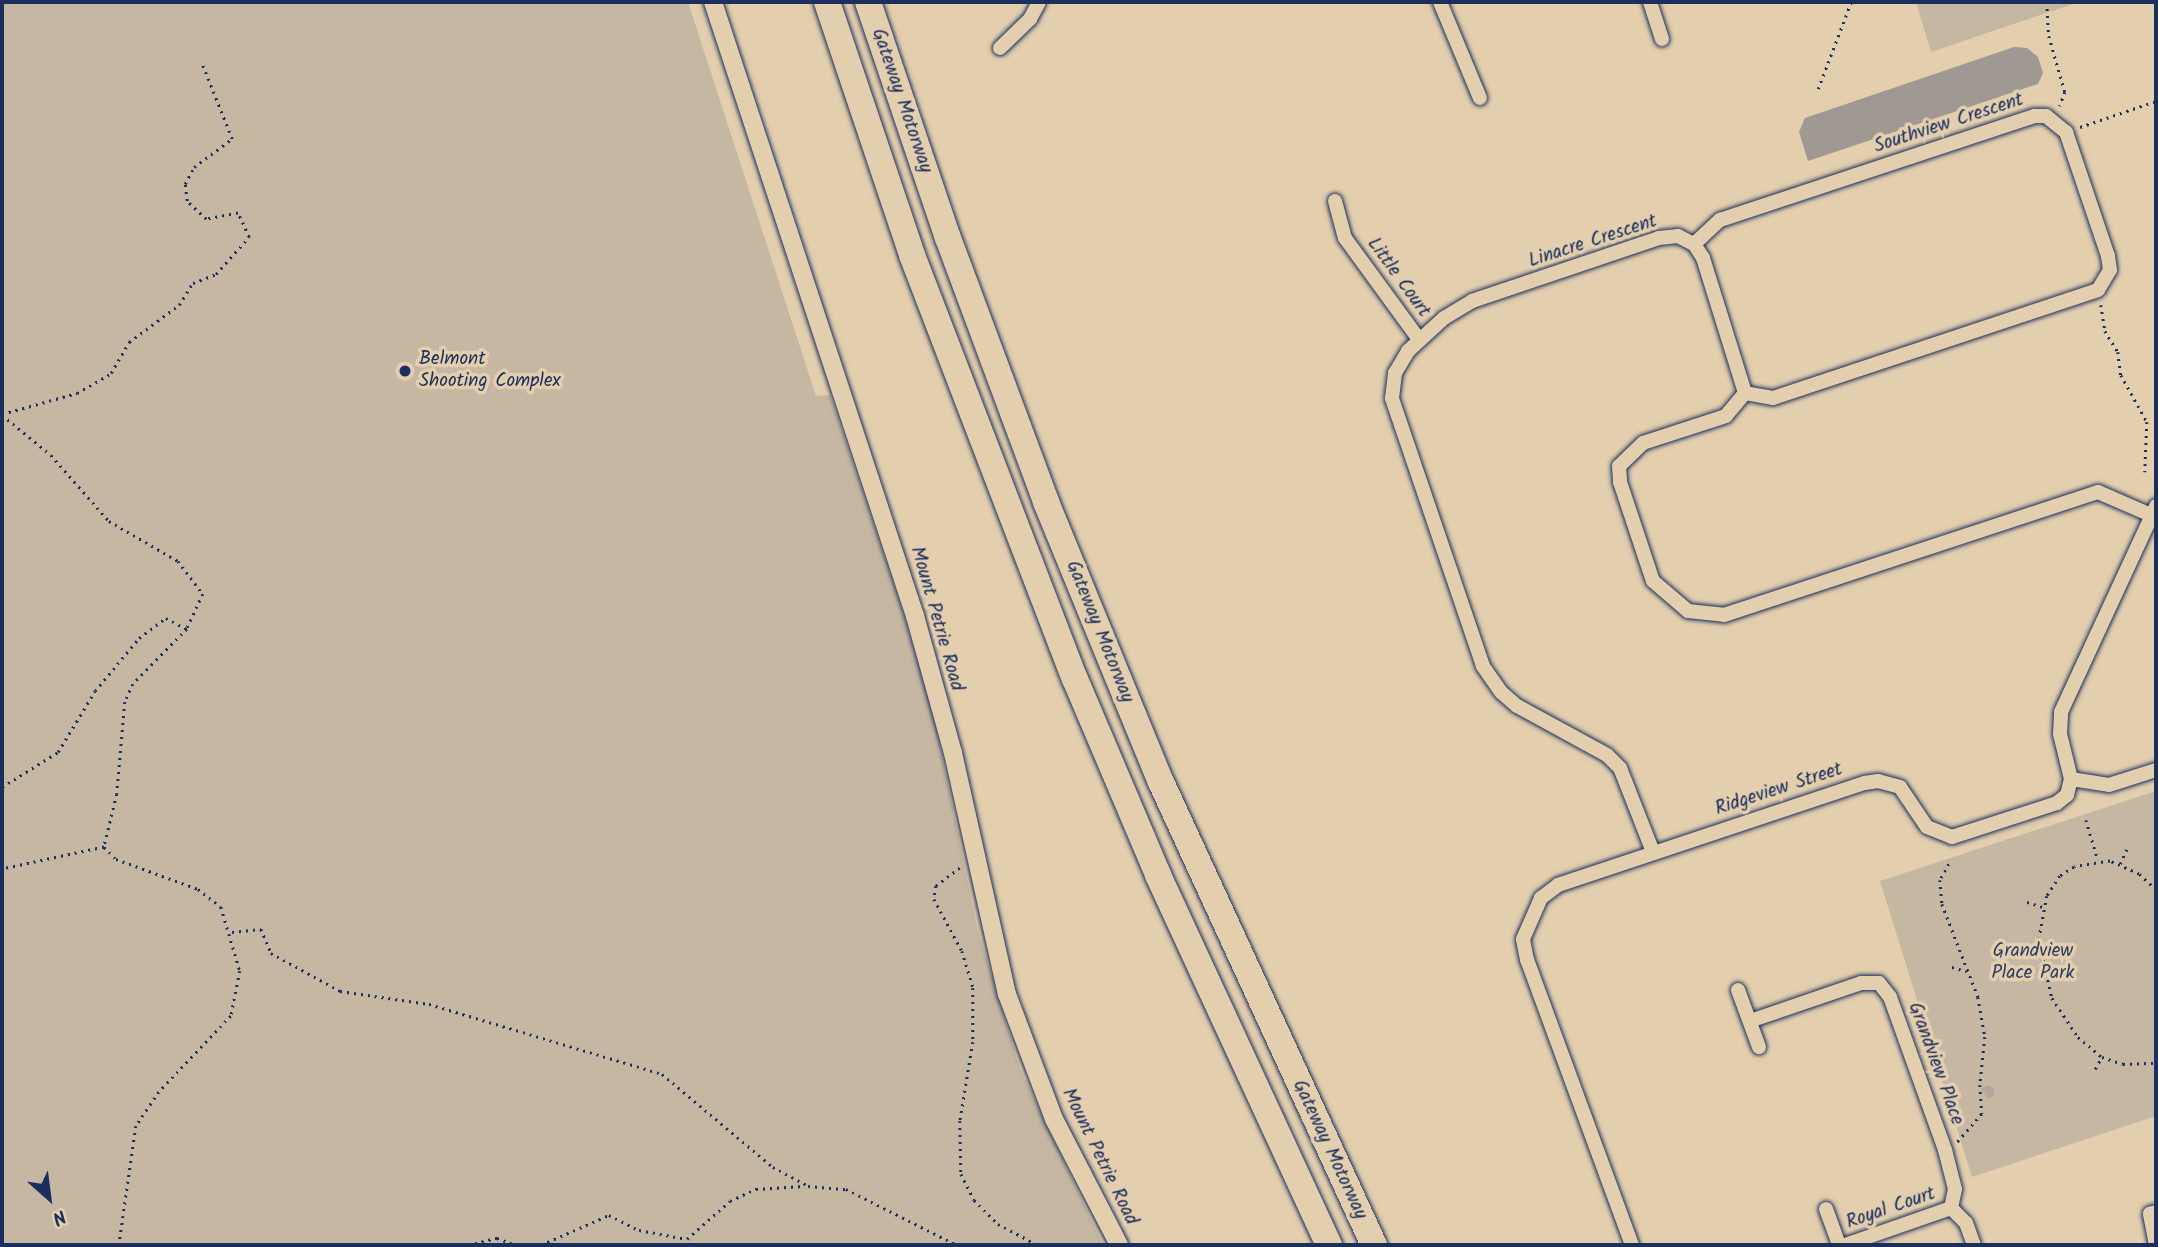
<!DOCTYPE html>
<style>
body{margin:0}
#map{position:relative;width:2158px;height:1247px;overflow:hidden;background:#e3cfae;font-family:Kalam,sans-serif}
div>[style]{position:absolute}
.green>*{inset:0;background:#c6b7a2}
.water>*{inset:0;background:#9f9893}
.building>*{inset:0;background:#b1a79a}
.path>*{height:2.5px;margin-top:-1.25px;transform-origin:0;background:repeating-linear-gradient(90deg,#1b2f5e 0 2px,transparent 0 7px)}
.roads{filter:drop-shadow(0 0 2px #1b2f5e) drop-shadow(0 0 2px #1b2f5e)}
.minor>*{height:14px;margin:-7px;padding:0 7px;transform-origin:7px;border-radius:7px;background:#e3cfae}
.tertiary>*{height:18px;margin:-9px;padding:0 9px;transform-origin:9px;border-radius:9px;background:#e3cfae}
.motorway>*{height:26px;margin:-13px;padding:0 13px;transform-origin:13px;border-radius:13px;background:#e3cfae}
.dots>*{width:19px;height:19px;translate:-50% -50%;box-sizing:border-box;border:4px solid #e3cfae;border-radius:50%}
span{translate:-50% -50%;white-space:nowrap;text-align:center;line-height:1.15;-webkit-text-stroke:7px #e3cfae;paint-order:stroke}
.street-label{font-size:19px;color:#1b2f5e}
.poi-label{font-size:19px;color:#1b2f5e}
.left{translate:0 -50%;text-align:left}
.park-label{font-size:19px;color:#2c3d65}
.frame{position:absolute;inset:0;border:4px solid #1b2f5e;pointer-events:none}
.north{position:absolute;left:14px;top:1163px;width:70px;height:70px;-webkit-text-stroke:5px #e3cfae;paint-order:stroke;rotate:152deg;font-size:19px;font-weight:700;line-height:28px;text-align:center;color:#1b2f5e}
.north::after{content:'';display:block;margin:auto;width:24px;height:32px;background:#1b2f5e;clip-path:polygon(50% 0,100% 100%,50% 72%,0 100%)}
</style>
<div id="map">
<div class="green">
<div style="clip-path:polygon(2px 2px,688px 2px,816px 396px,830px 395px,903px 612px,934px 716px,977px 928px,1020px 1069px,1103px 1245px,2px 1245px)"></div>
<div style="clip-path:polygon(1916px 2px,2076px 2px,2076px 3px,1931px 52px)"></div>
<div style="clip-path:polygon(2156px 791px,2156px 1116px,1972px 1177px,1880px 881px)"></div>
</div>
<div class="water">
<div style="clip-path:polygon(2014px 47px,2027px 48px,2038px 57px,2043px 73px,2038px 84px,1808px 161px,1799px 132px,1805px 118px)"></div>
</div>
<div class="building">
<div style="clip-path:polygon(1987px 1085px,1994px 1088px,1994px 1095px,1988px 1099px,1981px 1089px)"></div>
</div>
<div class="path">
<div style="left:2047px;top:2px;width:34px;rotate:87deg"></div>
<div style="left:2049px;top:36px;width:58px;rotate:74.1deg"></div>
<div style="left:2065px;top:92px;width:15px;rotate:110deg"></div>
<div style="left:1818px;top:89px;width:93px;rotate:-69.2deg"></div>
<div style="left:2080px;top:127px;width:80px;rotate:-18.9deg"></div>
<div style="left:2101px;top:305px;width:26px;rotate:81deg"></div>
<div style="left:2105px;top:331px;width:25px;rotate:58deg"></div>
<div style="left:2118px;top:352px;width:23px;rotate:83deg"></div>
<div style="left:2121px;top:375px;width:54px;rotate:61deg"></div>
<div style="left:2147px;top:422px;width:50px;rotate:92.3deg"></div>
<div style="left:2px;top:414px;width:78px;rotate:-15.6deg"></div>
<div style="left:77px;top:393px;width:39px;rotate:-30deg"></div>
<div style="left:111px;top:373px;width:36px;rotate:-60deg"></div>
<div style="left:129px;top:342px;width:62px;rotate:-36.5deg"></div>
<div style="left:179px;top:305px;width:26px;rotate:-58deg"></div>
<div style="left:193px;top:283px;width:25px;rotate:-21deg"></div>
<div style="left:216px;top:274px;width:50px;rotate:-48.3deg"></div>
<div style="left:249px;top:237px;width:26px;rotate:-115deg"></div>
<div style="left:238px;top:213px;width:33px;rotate:169deg"></div>
<div style="left:206px;top:219px;width:26px;rotate:-137deg"></div>
<div style="left:187px;top:201px;width:17px;rotate:-97deg"></div>
<div style="left:185px;top:184px;width:19px;rotate:-62deg"></div>
<div style="left:194px;top:167px;width:47px;rotate:-36.4deg"></div>
<div style="left:232px;top:139px;width:81px;rotate:-111.8deg"></div>
<div style="left:2px;top:415px;width:63px;rotate:39.2deg"></div>
<div style="left:51px;top:455px;width:88px;rotate:48.7deg"></div>
<div style="left:109px;top:521px;width:80px;rotate:30.1deg"></div>
<div style="left:178px;top:561px;width:41px;rotate:52.9deg"></div>
<div style="left:203px;top:594px;width:38px;rotate:115deg"></div>
<div style="left:187px;top:629px;width:77px;rotate:134.5deg"></div>
<div style="left:133px;top:684px;width:20px;rotate:114deg"></div>
<div style="left:125px;top:702px;width:92px;rotate:95deg"></div>
<div style="left:117px;top:794px;width:55px;rotate:103.8deg"></div>
<div style="left:104px;top:847px;width:104px;rotate:167.8deg"></div>
<div style="left:2px;top:787px;width:66px;rotate:-32deg"></div>
<div style="left:58px;top:752px;width:71px;rotate:-58.8deg"></div>
<div style="left:95px;top:691px;width:69px;rotate:-50.3deg"></div>
<div style="left:139px;top:638px;width:34px;rotate:-37deg"></div>
<div style="left:166px;top:618px;width:24px;rotate:28deg"></div>
<div style="left:2086px;top:820px;width:42px;rotate:73.3deg"></div>
<div style="left:104px;top:847px;width:17px;rotate:45deg"></div>
<div style="left:116px;top:859px;width:87px;rotate:20.1deg"></div>
<div style="left:198px;top:889px;width:29px;rotate:38deg"></div>
<div style="left:221px;top:907px;width:67px;rotate:73.5deg"></div>
<div style="left:240px;top:971px;width:46px;rotate:101.3deg"></div>
<div style="left:231px;top:1016px;width:105px;rotate:133.5deg"></div>
<div style="left:159px;top:1092px;width:41px;rotate:124.1deg"></div>
<div style="left:136px;top:1126px;width:120px;rotate:98.1deg"></div>
<div style="left:1949px;top:864px;width:18px;rotate:119deg"></div>
<div style="left:1940px;top:880px;width:24px;rotate:85deg"></div>
<div style="left:1942px;top:904px;width:100px;rotate:68.8deg"></div>
<div style="left:1978px;top:997px;width:41px;rotate:80.1deg"></div>
<div style="left:1985px;top:1037px;width:48px;rotate:95.9deg"></div>
<div style="left:1980px;top:1085px;width:29px;rotate:86deg"></div>
<div style="left:1982px;top:1114px;width:38px;rotate:131deg"></div>
<div style="left:2120px;top:864px;width:20px;rotate:-66deg"></div>
<div style="left:960px;top:868px;width:30px;rotate:143deg"></div>
<div style="left:936px;top:886px;width:13px;rotate:99deg"></div>
<div style="left:934px;top:899px;width:59px;rotate:61.7deg"></div>
<div style="left:962px;top:951px;width:39px;rotate:73deg"></div>
<div style="left:973px;top:988px;width:54px;rotate:90deg"></div>
<div style="left:973px;top:1042px;width:80px;rotate:99.3deg"></div>
<div style="left:960px;top:1121px;width:53px;rotate:88.9deg"></div>
<div style="left:961px;top:1174px;width:29px;rotate:63deg"></div>
<div style="left:974px;top:1200px;width:34px;rotate:45deg"></div>
<div style="left:998px;top:1224px;width:45px;rotate:27.7deg"></div>
<div style="left:2156px;top:890px;width:23px;rotate:-137deg"></div>
<div style="left:2139px;top:874px;width:32px;rotate:-156deg"></div>
<div style="left:2110px;top:861px;width:36px;rotate:171deg"></div>
<div style="left:2074px;top:867px;width:17px;rotate:147deg"></div>
<div style="left:2060px;top:876px;width:24px;rotate:123deg"></div>
<div style="left:2047px;top:896px;width:44px;rotate:100.5deg"></div>
<div style="left:2039px;top:939px;width:60px;rotate:77.6deg"></div>
<div style="left:2052px;top:998px;width:47px;rotate:56.3deg"></div>
<div style="left:2078px;top:1037px;width:31px;rotate:40deg"></div>
<div style="left:2102px;top:1057px;width:22px;rotate:18deg"></div>
<div style="left:2123px;top:1064px;width:33px;rotate:-2deg"></div>
<div style="left:2027px;top:902px;width:17px;rotate:17deg"></div>
<div style="left:232px;top:932px;width:29px;rotate:-6deg"></div>
<div style="left:261px;top:929px;width:26px;rotate:67deg"></div>
<div style="left:271px;top:953px;width:79px;rotate:28.8deg"></div>
<div style="left:340px;top:991px;width:90px;rotate:8.3deg"></div>
<div style="left:429px;top:1004px;width:243px;rotate:16.7deg"></div>
<div style="left:662px;top:1074px;width:145px;rotate:40deg"></div>
<div style="left:773px;top:1167px;width:40px;rotate:28deg"></div>
<div style="left:808px;top:1186px;width:38px;rotate:5deg"></div>
<div style="left:846px;top:1189px;width:124px;rotate:26.8deg"></div>
<div style="left:1952px;top:967px;width:15px;rotate:16deg"></div>
<div style="left:2095px;top:1069px;width:14px;rotate:-60deg"></div>
<div style="left:468px;top:1245px;width:30px;rotate:-14deg"></div>
<div style="left:497px;top:1238px;width:20px;rotate:20deg"></div>
<div style="left:541px;top:1245px;width:74px;rotate:-23.8deg"></div>
<div style="left:609px;top:1215px;width:34px;rotate:27deg"></div>
<div style="left:639px;top:1230px;width:49px;rotate:10.6deg"></div>
<div style="left:687px;top:1239px;width:57px;rotate:-41.5deg"></div>
<div style="left:730px;top:1201px;width:29px;rotate:-25deg"></div>
<div style="left:756px;top:1189px;width:48px;rotate:-3.6deg"></div>
</div>
<div class="roads">
<div class="minor">
<div style="left:1440px;top:2px;width:104px;rotate:67.4deg"></div>
<div style="left:1650px;top:2px;width:39px;rotate:72deg"></div>
<div style="left:1000px;top:48px;width:42px;rotate:-44deg"></div>
<div style="left:1030px;top:19px;width:19px;rotate:-62deg"></div>
<div style="left:1335px;top:201px;width:38px;rotate:75deg"></div>
<div style="left:1345px;top:238px;width:124px;rotate:53.9deg"></div>
<div style="left:1694px;top:244px;width:35px;rotate:-43deg"></div>
<div style="left:1720px;top:220px;width:332px;rotate:-18.3deg"></div>
<div style="left:2035px;top:116px;width:11px"></div>
<div style="left:2046px;top:116px;width:26px;rotate:39deg"></div>
<div style="left:2066px;top:132px;width:131px;rotate:71.3deg"></div>
<div style="left:2108px;top:256px;width:14px;rotate:82deg"></div>
<div style="left:2110px;top:270px;width:23px;rotate:121deg"></div>
<div style="left:2098px;top:290px;width:342px;rotate:161.6deg"></div>
<div style="left:1773px;top:398px;width:28px;rotate:-170deg"></div>
<div style="left:2071px;top:779px;width:38px;rotate:9deg"></div>
<div style="left:2109px;top:785px;width:49px;rotate:-17.7deg"></div>
<div style="left:1653px;top:852px;width:90px;rotate:-111.4deg"></div>
<div style="left:1620px;top:768px;width:18px;rotate:-135deg"></div>
<div style="left:1607px;top:755px;width:102px;rotate:-151.4deg"></div>
<div style="left:1517px;top:706px;width:21px;rotate:-139deg"></div>
<div style="left:1501px;top:692px;width:32px;rotate:-125deg"></div>
<div style="left:1483px;top:666px;width:283px;rotate:-108.8deg"></div>
<div style="left:1392px;top:398px;width:25px;rotate:-83deg"></div>
<div style="left:1395px;top:373px;width:26px;rotate:-59deg"></div>
<div style="left:1408px;top:351px;width:49px;rotate:-42.5deg"></div>
<div style="left:1444px;top:318px;width:33px;rotate:-31deg"></div>
<div style="left:1472px;top:301px;width:197px;rotate:-18.6deg"></div>
<div style="left:1659px;top:238px;width:19px;rotate:-6deg"></div>
<div style="left:1678px;top:236px;width:18px;rotate:27deg"></div>
<div style="left:1694px;top:244px;width:17px;rotate:57deg"></div>
<div style="left:1703px;top:258px;width:141px;rotate:72.7deg"></div>
<div style="left:1745px;top:393px;width:30px;rotate:130deg"></div>
<div style="left:1726px;top:416px;width:87px;rotate:162deg"></div>
<div style="left:1643px;top:443px;width:33px;rotate:136deg"></div>
<div style="left:1619px;top:466px;width:16px;rotate:86deg"></div>
<div style="left:1620px;top:482px;width:104px;rotate:71.6deg"></div>
<div style="left:1653px;top:581px;width:46px;rotate:40.6deg"></div>
<div style="left:1688px;top:611px;width:36px;rotate:6deg"></div>
<div style="left:1724px;top:615px;width:394px;rotate:-18.2deg"></div>
<div style="left:2098px;top:492px;width:58px;rotate:23.5deg"></div>
<div style="left:1738px;top:990px;width:61px;rotate:69.8deg"></div>
<div style="left:1750px;top:1021px;width:117px;rotate:-18.9deg"></div>
<div style="left:1861px;top:983px;width:18px"></div>
<div style="left:1879px;top:983px;width:18px;rotate:52deg"></div>
<div style="left:1890px;top:997px;width:163px;rotate:70.2deg"></div>
<div style="left:1945px;top:1150px;width:40px;rotate:75.6deg"></div>
<div style="left:1955px;top:1189px;width:19px;rotate:102deg"></div>
<div style="left:1951px;top:1208px;width:21px;rotate:45deg"></div>
<div style="left:1966px;top:1223px;width:23px;rotate:70deg"></div>
<div style="left:1826px;top:1209px;width:38px;rotate:70deg"></div>
<div style="left:1632px;top:1245px;width:304px;rotate:-110.2deg"></div>
<div style="left:1527px;top:960px;width:21px;rotate:-101deg"></div>
<div style="left:1523px;top:939px;width:45px;rotate:-66.3deg"></div>
<div style="left:1541px;top:898px;width:21px;rotate:-37deg"></div>
<div style="left:1558px;top:885px;width:324px;rotate:-18.4deg"></div>
<div style="left:1865px;top:783px;width:13px;rotate:-9deg"></div>
<div style="left:1878px;top:781px;width:23px;rotate:15deg"></div>
<div style="left:1900px;top:787px;width:48px;rotate:56deg"></div>
<div style="left:1927px;top:827px;width:27px;rotate:22deg"></div>
<div style="left:1952px;top:837px;width:110px;rotate:-17.9deg"></div>
<div style="left:2057px;top:803px;width:13px;rotate:-39deg"></div>
<div style="left:2067px;top:795px;width:16px;rotate:-76deg"></div>
<div style="left:2071px;top:779px;width:46px;rotate:-103.7deg"></div>
<div style="left:2060px;top:734px;width:22px;rotate:-87deg"></div>
<div style="left:2061px;top:712px;width:227px;rotate:-65.2deg"></div>
<div style="left:1845px;top:1245px;width:112px;rotate:-19.2deg"></div>
<div style="left:2156px;top:1245px;width:32px;rotate:-101deg"></div>
<div style="left:2150px;top:1214px;width:6px;rotate:-18deg"></div>
</div>
<div class="tertiary">
<div style="left:713px;top:2px;width:646px;rotate:71.79deg"></div>
<div style="left:915px;top:616px;width:142px;rotate:74.5deg"></div>
<div style="left:953px;top:753px;width:247px;rotate:77.4deg"></div>
<div style="left:1007px;top:994px;width:134px;rotate:69.4deg"></div>
<div style="left:1054px;top:1119px;width:142px;rotate:62.7deg"></div>
</div>
<div class="motorway">
<div style="left:827px;top:2px;width:267px;rotate:71.4deg"></div>
<div style="left:912px;top:255px;width:454px;rotate:69deg"></div>
<div style="left:1075px;top:679px;width:213px;rotate:67deg"></div>
<div style="left:1158px;top:875px;width:408px;rotate:65.2deg"></div>
<div style="left:868px;top:2px;width:249px;rotate:71.3deg"></div>
<div style="left:948px;top:238px;width:282px;rotate:69.6deg"></div>
<div style="left:1046px;top:502px;width:303px;rotate:67.7deg"></div>
<div style="left:1161px;top:782px;width:510px;rotate:65.3deg"></div>
</div>
</div>
<div class="dots">
<div style="left:405px;top:371px;background:#1b2f5e"></div>
</div>
<div class="street-label">
<span style="left:901px;top:101px;rotate:71deg">Gateway Motorway</span>
<span style="left:1949px;top:124px;rotate:-18deg">Southview Crescent</span>
<span style="left:1593px;top:242px;rotate:-18deg">Linacre Crescent</span>
<span style="left:1398px;top:278px;rotate:54deg">Little Court</span>
<span style="left:936px;top:619px;rotate:74deg">Mount Petrie Road</span>
<span style="left:1099px;top:632px;rotate:68deg">Gateway Motorway</span>
<span style="left:1779px;top:790px;rotate:-18deg">Ridgeview Street</span>
<span style="left:1935px;top:1064px;rotate:70deg">Grandview Place</span>
<span style="left:1329px;top:1150px;rotate:65deg">Gateway Motorway</span>
<span style="left:1099px;top:1157px;rotate:64deg">Mount Petrie Road</span>
<span style="left:1891px;top:1209px;rotate:-19deg">Royal Court</span>
</div>
<div class="poi-label">
<span class="left" style="left:419px;top:371px">Belmont<br>Shooting Complex</span>
</div>
<div class="park-label">
<span style="left:2033px;top:963px">Grandview<br>Place Park</span>
</div>
<div class="frame"></div>
<div class="north">N</div>
</div>
